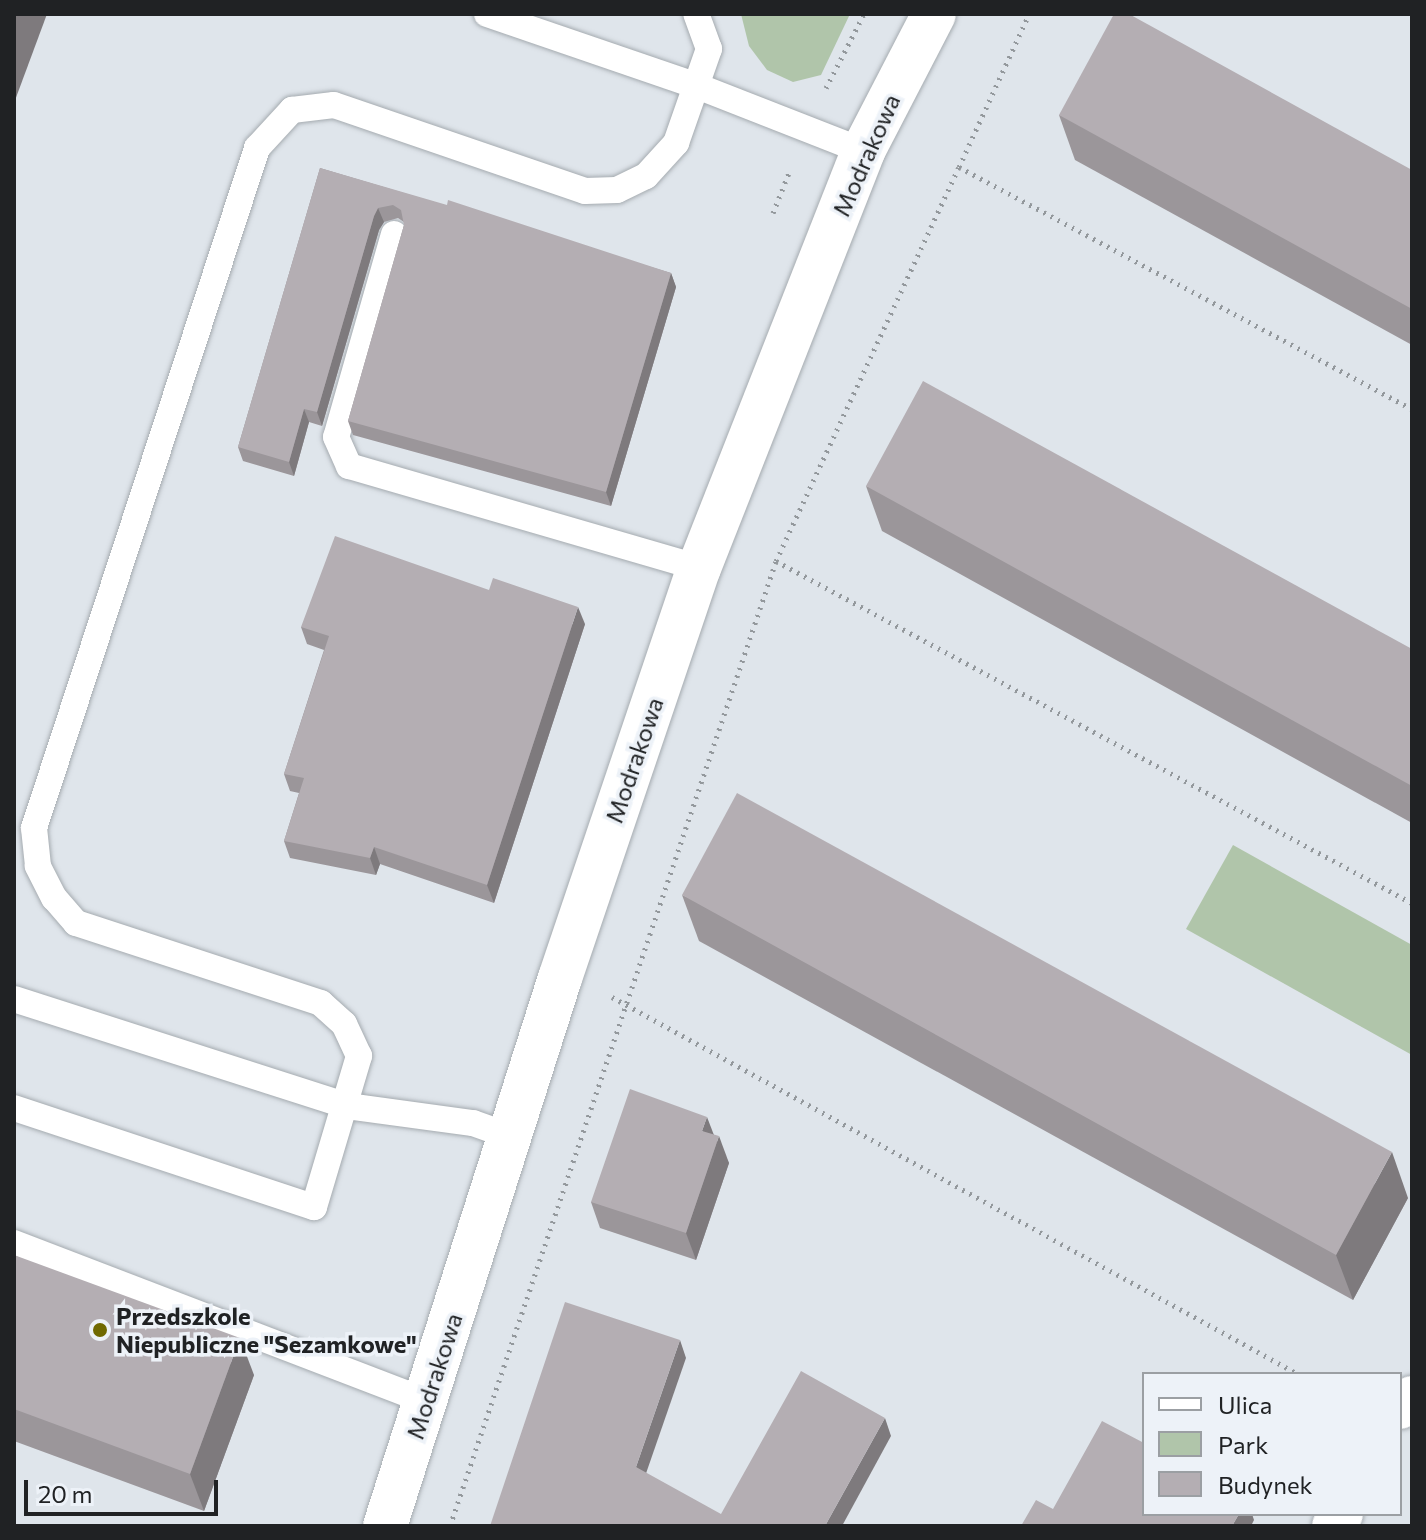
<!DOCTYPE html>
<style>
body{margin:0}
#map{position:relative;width:1426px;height:1540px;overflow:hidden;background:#dfe5eb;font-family:Commissioner,sans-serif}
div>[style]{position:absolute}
.green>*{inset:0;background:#b0c5aa}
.path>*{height:5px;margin-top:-2.5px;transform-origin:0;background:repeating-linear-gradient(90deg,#93989c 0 2px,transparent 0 8px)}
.roads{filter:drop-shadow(0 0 2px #a5abb0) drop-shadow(0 0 2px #a5abb0)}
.service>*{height:26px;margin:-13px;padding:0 13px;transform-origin:13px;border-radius:13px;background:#fff}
.minor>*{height:44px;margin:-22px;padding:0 22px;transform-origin:22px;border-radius:22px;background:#fff}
.wall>*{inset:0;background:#9b969a}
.shaded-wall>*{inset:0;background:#7e7a7d}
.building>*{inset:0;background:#b4aeb3}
.dots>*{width:22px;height:22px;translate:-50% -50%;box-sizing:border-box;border:4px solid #edf2f8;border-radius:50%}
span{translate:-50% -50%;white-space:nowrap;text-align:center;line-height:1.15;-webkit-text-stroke:7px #edf2f8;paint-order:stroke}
.street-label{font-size:24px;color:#202224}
.poi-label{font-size:24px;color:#202224;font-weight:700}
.left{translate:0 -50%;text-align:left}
.frame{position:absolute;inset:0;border:16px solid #202224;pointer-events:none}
.legend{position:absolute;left:1142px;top:1372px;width:260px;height:144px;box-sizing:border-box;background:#edf2f8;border:2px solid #9b9fa3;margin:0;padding:10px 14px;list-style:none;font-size:24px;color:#202224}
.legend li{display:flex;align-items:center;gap:16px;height:40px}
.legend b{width:40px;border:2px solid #9b9fa3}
.scale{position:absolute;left:24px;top:1480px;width:194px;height:36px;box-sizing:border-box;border:4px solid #202224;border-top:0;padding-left:10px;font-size:24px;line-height:28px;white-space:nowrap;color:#202224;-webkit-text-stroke:6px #edf2f8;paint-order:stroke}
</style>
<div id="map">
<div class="green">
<div style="clip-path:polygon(741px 14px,850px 14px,821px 75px,793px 82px,767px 70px,749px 46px)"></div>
<div style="clip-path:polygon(1233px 845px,1412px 945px,1412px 1055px,1186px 929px)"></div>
</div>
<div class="path">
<div style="left:826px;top:88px;width:83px;rotate:-62.8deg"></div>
<div style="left:959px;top:167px;width:168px;rotate:-65.4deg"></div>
<div style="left:773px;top:213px;width:46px;rotate:-68.4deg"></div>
<div style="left:776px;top:561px;width:434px;rotate:-65.1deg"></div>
<div style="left:959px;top:167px;width:514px;rotate:28.11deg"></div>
<div style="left:612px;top:997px;width:783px;rotate:28.79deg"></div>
<div style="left:450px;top:1526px;width:1019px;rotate:-71.33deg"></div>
<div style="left:776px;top:561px;width:722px;rotate:28.27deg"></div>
</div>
<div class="roads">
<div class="service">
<div style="left:487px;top:14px;width:222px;rotate:18.9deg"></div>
<div style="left:697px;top:86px;width:178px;rotate:21.4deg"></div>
<div style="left:394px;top:234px;width:211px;rotate:105.9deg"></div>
<div style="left:336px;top:437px;width:32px;rotate:66deg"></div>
<div style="left:349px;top:466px;width:365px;rotate:16.2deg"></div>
<div style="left:14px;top:999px;width:350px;rotate:17.8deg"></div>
<div style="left:347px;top:1106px;width:127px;rotate:7.7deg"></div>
<div style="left:473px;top:1123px;width:41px;rotate:19.7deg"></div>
<div style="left:14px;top:1108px;width:316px;rotate:18.3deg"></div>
<div style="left:314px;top:1207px;width:158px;rotate:-73.4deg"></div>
<div style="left:359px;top:1056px;width:35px;rotate:-115deg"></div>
<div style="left:344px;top:1024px;width:31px;rotate:-138deg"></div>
<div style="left:321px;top:1003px;width:258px;rotate:-161.9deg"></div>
<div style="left:76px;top:923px;width:33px;rotate:-131deg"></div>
<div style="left:54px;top:898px;width:36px;rotate:-117deg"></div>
<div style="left:38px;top:866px;width:38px;rotate:-96deg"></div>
<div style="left:34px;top:828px;width:716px;rotate:-71.84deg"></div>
<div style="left:257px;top:148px;width:52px;rotate:-47.4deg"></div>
<div style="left:292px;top:110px;width:42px;rotate:-6.8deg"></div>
<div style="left:334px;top:105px;width:265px;rotate:18.9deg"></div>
<div style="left:585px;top:191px;width:32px;rotate:-2deg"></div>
<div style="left:617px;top:190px;width:32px;rotate:-26deg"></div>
<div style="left:646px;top:176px;width:45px;rotate:-47.7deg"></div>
<div style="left:676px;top:143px;width:100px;rotate:-70.7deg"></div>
<div style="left:709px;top:49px;width:37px;rotate:-110deg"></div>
<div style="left:14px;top:1243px;width:441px;rotate:21deg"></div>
</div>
<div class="minor">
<div style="left:1400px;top:1407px;width:15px;rotate:-37deg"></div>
<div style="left:385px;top:1526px;width:575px;rotate:-72.29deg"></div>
<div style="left:560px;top:978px;width:433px;rotate:-71.3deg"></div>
<div style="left:699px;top:568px;width:448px;rotate:-68.5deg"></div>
<div style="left:863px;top:151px;width:154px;rotate:-62.6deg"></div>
<div style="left:1334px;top:1526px;width:14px;rotate:-60deg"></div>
</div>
</div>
<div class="wall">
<div style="clip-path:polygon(1059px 115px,1412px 170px,1412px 345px,1075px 160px)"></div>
<div style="clip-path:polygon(320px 168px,671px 273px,676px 287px,611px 506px,353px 435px,348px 421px,404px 225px,404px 222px,398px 218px,384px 222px,379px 230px,322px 426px,309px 422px,294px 476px,243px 461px,238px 447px)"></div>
<div style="clip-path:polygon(866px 486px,1412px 649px,1412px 823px,882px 531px)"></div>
<div style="clip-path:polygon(585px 624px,494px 903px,380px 864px,376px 875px,290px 858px,284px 841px,299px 793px,290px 791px,284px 774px,324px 650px,307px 644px,301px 627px)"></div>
<div style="clip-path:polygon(682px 895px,1408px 1198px,1353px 1300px,699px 941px)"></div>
<div style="clip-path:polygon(713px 1134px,729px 1163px,696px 1260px,600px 1228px,591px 1202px)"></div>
<div style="clip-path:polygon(14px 1255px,254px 1375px,204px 1511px,14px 1441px)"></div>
</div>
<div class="shaded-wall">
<div style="clip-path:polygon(14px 14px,47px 14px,14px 103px)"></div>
<div style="clip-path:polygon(378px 208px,384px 222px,379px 230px,322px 426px,317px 412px,374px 216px)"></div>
<div style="clip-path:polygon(671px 273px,676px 287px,611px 506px,606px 492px)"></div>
<div style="clip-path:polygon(304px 409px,309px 422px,294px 476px,289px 462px)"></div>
<div style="clip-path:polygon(578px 607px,585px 624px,494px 903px,487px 885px)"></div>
<div style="clip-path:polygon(374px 847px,380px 864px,376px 875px,370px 858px)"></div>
<div style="clip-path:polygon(707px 1117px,717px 1143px,702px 1131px)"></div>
<div style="clip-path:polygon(719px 1136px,729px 1163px,696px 1260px,686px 1233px)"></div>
<div style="clip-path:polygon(1392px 1152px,1408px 1198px,1353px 1300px,1336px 1255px)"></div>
<div style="clip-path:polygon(240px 1338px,254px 1375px,204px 1511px,190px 1474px)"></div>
<div style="clip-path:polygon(680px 1340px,686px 1358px,642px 1485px,636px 1467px)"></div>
<div style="clip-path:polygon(885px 1418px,891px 1436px,842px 1526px,825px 1526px)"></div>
<div style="clip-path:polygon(1239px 1514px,1252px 1514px,1254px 1520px,1251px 1526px,1232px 1526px)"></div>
</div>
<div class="building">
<div style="clip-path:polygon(1114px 14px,1129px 14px,1412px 170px,1412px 309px,1059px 115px)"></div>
<div style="clip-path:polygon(320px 168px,447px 205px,448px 200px,671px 273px,606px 492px,348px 421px,404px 225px,401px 210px,393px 205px,378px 208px,374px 216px,317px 412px,304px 409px,289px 462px,238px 447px)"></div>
<div style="clip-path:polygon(923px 381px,1412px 649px,1412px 786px,866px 486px)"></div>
<div style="clip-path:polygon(335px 536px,489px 590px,493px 578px,578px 607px,487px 885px,374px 847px,370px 858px,284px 841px,304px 778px,284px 774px,329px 636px,301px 627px)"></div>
<div style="clip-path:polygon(737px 793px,1392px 1152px,1336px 1255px,682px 895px)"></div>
<div style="clip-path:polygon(630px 1089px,707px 1117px,702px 1131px,719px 1136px,686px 1233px,591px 1202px)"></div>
<div style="clip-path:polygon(14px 1255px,240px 1338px,190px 1474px,14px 1409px)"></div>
<div style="clip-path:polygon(565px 1302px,680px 1340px,636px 1467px,721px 1514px,801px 1371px,885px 1418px,825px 1526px,490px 1526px)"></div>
<div style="clip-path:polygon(1102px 1421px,1144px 1443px,1144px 1514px,1239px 1514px,1232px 1526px,1021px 1526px,1036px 1500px,1053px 1509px)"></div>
</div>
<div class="dots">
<div style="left:100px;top:1330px;background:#706901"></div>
</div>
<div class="street-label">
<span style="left:866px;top:155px;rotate:-66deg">Modrakowa</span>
<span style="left:634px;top:760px;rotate:-71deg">Modrakowa</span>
<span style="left:434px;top:1376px;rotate:-72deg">Modrakowa</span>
</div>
<div class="poi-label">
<span class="left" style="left:116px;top:1330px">Przedszkole<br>Niepubliczne "Sezamkowe"</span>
</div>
<div class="frame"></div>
<ul class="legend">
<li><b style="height:10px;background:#fff"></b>Ulica</li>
<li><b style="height:22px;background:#b0c5aa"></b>Park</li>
<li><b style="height:22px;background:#b4aeb3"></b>Budynek</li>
</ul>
<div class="scale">20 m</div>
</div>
